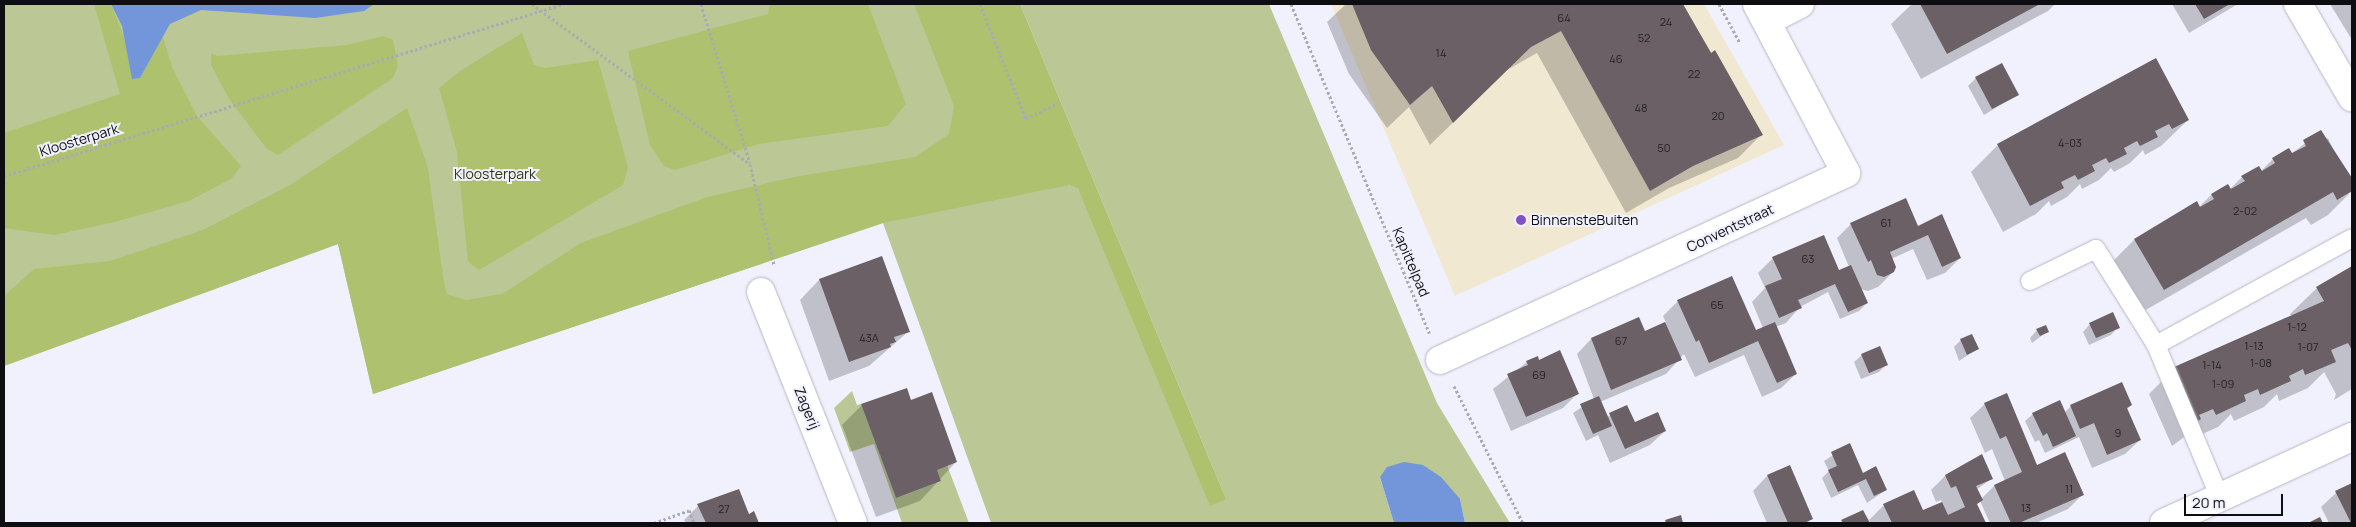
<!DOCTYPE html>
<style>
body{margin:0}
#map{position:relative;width:2356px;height:527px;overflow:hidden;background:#f0f1fd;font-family:Manrope,sans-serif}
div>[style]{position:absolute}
.education>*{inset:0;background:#f1e8d2}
.green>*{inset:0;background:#bbc895}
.forest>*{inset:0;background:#aec16f}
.water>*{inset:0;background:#7396da}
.shadow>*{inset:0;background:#0003}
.building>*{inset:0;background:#6a6066}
.path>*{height:3px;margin-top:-1.5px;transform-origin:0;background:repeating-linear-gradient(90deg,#aaaab4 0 2.5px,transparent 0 5px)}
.roads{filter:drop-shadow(0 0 1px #b6b7c2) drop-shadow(0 0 1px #b6b7c2)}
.lane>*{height:18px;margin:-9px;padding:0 9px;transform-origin:9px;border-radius:9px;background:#fff}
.street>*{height:28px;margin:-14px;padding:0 14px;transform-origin:14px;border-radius:14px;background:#fff}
.secondary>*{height:28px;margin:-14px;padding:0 14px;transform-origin:14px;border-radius:14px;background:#fff}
.dots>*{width:14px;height:14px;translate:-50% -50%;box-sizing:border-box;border:2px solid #f0f1fd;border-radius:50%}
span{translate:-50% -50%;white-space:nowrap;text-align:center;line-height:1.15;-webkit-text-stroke:4px #f0f1fd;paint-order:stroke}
.number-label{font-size:11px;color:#252227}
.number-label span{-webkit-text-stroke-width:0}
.street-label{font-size:14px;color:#0e0e12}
.park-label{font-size:14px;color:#303714}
.poi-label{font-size:14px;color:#0e0e12}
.left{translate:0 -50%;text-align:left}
.frame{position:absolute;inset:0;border:5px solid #0e0e12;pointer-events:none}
.scale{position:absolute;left:2184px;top:494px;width:99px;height:22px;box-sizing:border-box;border:2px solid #0e0e12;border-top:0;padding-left:6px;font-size:15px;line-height:18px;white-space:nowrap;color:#0e0e12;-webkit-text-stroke:4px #f0f1fd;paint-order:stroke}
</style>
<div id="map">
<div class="education">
<div style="clip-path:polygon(1331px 4px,1704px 4px,1784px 145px,1455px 296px)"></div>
</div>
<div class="green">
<div style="clip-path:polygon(4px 4px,1001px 4px,1069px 185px,1078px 189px,1226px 499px,1020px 4px,1269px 4px,1437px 403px,1510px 523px,1465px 523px,1460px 499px,1380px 477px,1394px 523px,991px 523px,883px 223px,373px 394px,338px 244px,4px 366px)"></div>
<div style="clip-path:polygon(852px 391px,857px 405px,861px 404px,896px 498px,941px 481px,937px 470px,947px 465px,969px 523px,902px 523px,874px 444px,850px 452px,834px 408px)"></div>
</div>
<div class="forest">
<div style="clip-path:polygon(94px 4px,111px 4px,140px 78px,163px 37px,172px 67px,197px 116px,241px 166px,231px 179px,189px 201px,115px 222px,54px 235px,4px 228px,4px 133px,120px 94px)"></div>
<div style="clip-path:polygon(770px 4px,868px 4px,906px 104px,888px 126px,759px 144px,675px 170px,664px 166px,650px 145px,628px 51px,768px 14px)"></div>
<div style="clip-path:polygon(914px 4px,1020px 4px,1226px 499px,1210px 506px,1078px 189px,1069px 185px,883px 223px,373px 394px,338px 244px,4px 366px,4px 296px,34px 269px,110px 261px,203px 230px,290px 185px,407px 108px,428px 168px,444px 283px,447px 294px,466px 300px,502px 294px,581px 243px,707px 197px,794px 177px,915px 157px,949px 134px,954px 106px)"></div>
<div style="clip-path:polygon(522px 33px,534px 65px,545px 68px,598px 60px,628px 167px,623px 185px,479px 270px,468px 262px,457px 152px,439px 88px,460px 71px)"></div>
<div style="clip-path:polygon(384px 36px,393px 40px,398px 66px,393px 78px,278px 155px,267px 149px,229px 99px,211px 65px,211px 53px,217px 56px,347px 45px)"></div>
</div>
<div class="water">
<div style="clip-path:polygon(111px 4px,374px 4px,364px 11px,315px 18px,201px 10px,170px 24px,140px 78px,132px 79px,122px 26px)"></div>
<div style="clip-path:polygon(1404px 462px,1423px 465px,1441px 477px,1460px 499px,1465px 523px,1394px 523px,1380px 477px,1387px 467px)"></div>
</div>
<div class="shadow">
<div style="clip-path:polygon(1346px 4px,1682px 4px,1761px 135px,1738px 158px,1669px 188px,1626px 213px,1537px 53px,1507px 70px,1430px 145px,1409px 107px,1387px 128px,1349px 74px,1327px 22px)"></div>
<div style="clip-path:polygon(1912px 4px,2055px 4px,2048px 11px,1921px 79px,1891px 24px)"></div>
<div style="clip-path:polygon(2172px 4px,2238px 4px,2189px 33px)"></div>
<div style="clip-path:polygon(2330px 4px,2352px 4px,2352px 40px)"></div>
<div style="clip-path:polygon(1976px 78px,2017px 95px,1984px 115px,1968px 86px)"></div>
<div style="clip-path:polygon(2188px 120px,2161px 146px,2145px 155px,2143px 150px,2130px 163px,2114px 172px,2111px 168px,2099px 180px,2082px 189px,2080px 184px,2067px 197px,2051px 206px,2049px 201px,2036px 214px,2003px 232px,1971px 172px,1998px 145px)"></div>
<div style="clip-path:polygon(2321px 131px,2325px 140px,2328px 138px,2352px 191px,2328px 215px,2311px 225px,2306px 218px,2137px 315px,2108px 266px,2134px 240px,2199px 207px,2211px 195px,2228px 186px,2230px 189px,2242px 177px,2260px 172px,2273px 159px,2291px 154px)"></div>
<div style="clip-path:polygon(1941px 216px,1960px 258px,1945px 273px,1927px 280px,1913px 249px,1891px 259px,1893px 272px,1878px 287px,1868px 291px,1860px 289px,1867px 303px,1859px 311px,1840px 319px,1828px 292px,1800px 307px,1786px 323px,1775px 327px,1796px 374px,1781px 388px,1762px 397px,1744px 355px,1695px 377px,1684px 354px,1666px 374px,1600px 402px,1607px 417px,1626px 407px,1634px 424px,1665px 431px,1650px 445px,1610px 463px,1598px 435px,1586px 441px,1573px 413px,1594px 399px,1577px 354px,1591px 339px,1639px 319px,1644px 333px,1666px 323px,1663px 316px,1678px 301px,1756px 331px,1763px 328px,1752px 302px,1765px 288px,1758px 273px,1773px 258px,1840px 274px,1849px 267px,1837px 238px,1851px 224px,1918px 228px)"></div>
<div style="clip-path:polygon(881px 257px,909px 331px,869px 366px,829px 381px,800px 300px,819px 280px)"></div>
<div style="clip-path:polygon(2352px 268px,2352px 389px,2334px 400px,2336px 394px,2324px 372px,2308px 388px,2279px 401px,2277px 394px,2264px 407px,2234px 421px,2231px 414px,2218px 427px,2189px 440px,2187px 435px,2172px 446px,2149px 394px,2175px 368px,2292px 317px,2290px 314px,2317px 288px)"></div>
<div style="clip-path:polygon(2090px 324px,2118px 327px,2111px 335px,2089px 345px,2083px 332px)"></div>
<div style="clip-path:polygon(2037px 330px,2048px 331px,2032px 343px,2030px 338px)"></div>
<div style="clip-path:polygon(1961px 340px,1977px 349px,1959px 361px,1954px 347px)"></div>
<div style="clip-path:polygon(1862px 355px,1886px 365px,1879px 372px,1861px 379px,1854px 362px)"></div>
<div style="clip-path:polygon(1527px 362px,1539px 362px,1578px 393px,1563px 408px,1511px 431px,1493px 389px)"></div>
<div style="clip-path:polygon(910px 401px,956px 462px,920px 501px,876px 517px,842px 425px,862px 405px)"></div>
<div style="clip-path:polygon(1985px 404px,2036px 467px,2083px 494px,2068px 509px,2036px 523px,1990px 523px,1980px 501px,1976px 505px,1983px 523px,1871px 523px,1869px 520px,1884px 505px,1922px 512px,1942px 503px,1941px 500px,1936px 502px,1931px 490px,1945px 476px,1981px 456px,1991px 479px,1976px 490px,1981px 499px,1994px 486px,2005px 481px,1992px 449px,1985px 453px,1970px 418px)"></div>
<div style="clip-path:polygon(2131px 405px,2126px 410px,2140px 440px,2125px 454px,2092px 468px,2079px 437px,2045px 453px,2039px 440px,2035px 442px,2025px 421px,2033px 414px,2064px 413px,2071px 406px)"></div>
<div style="clip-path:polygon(1849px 445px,1862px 474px,1886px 490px,1867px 503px,1858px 485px,1831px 498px,1822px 478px,1829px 471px,1824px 461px)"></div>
<div style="clip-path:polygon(1789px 467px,1811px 519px,1807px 523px,1767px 523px,1753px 491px,1767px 476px)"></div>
<div style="clip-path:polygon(2352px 485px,2352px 523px,2329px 523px,2321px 507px,2336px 493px)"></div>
<div style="clip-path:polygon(699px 505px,748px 515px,754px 513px,757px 523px,686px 523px,684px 520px)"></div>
</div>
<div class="building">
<div style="clip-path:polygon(1352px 4px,1683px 4px,1711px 53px,1715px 50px,1763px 135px,1693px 166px,1650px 191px,1561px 31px,1531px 47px,1453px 123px,1432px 86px,1410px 105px,1371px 50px)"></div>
<div style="clip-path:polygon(1920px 4px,2040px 4px,1947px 54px)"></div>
<div style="clip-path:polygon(2195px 4px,2230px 4px,2204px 19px)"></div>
<div style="clip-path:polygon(2156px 58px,2189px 120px,2172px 129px,2169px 124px,2155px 131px,2158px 137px,2140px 146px,2137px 141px,2124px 148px,2127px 154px,2109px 163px,2106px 158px,2092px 165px,2095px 171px,2078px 180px,2075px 175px,2061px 182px,2064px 188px,2030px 206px,1997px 144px)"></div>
<div style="clip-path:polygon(2002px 63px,2019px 95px,1992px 109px,1975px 77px)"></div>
<div style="clip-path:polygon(2321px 130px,2352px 178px,2352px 191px,2337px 200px,2333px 192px,2164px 290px,2134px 239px,2197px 201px,2200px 207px,2214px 199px,2211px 194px,2228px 184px,2231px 189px,2245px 181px,2241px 176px,2259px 166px,2262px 171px,2275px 163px,2272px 158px,2289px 148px,2292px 153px,2306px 146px,2303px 140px)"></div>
<div style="clip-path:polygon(1906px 198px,1918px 226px,1942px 214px,1961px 258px,1942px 267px,1928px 235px,1890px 252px,1896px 267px,1894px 272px,1884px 277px,1877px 275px,1871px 260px,1868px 262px,1850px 223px)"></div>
<div style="clip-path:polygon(1824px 235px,1839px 270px,1851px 265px,1868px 303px,1848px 312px,1835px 284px,1798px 300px,1802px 308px,1779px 318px,1765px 286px,1782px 279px,1772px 257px)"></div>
<div style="clip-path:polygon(882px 256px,910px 332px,894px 337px,896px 342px,890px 344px,891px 347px,849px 362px,819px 279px)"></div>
<div style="clip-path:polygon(2352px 266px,2352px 350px,2348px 343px,2331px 350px,2336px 362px,2305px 375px,2303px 369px,2289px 376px,2291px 381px,2260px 395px,2258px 389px,2244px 395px,2246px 401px,2216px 415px,2213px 409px,2199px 415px,2201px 419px,2198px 421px,2174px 367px,2324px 301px,2316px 287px)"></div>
<div style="clip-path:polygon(1732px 276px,1756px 330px,1775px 322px,1797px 374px,1777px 383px,1758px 341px,1709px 363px,1699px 340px,1696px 342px,1677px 300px)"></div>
<div style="clip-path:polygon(2113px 312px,2120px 328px,2096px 338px,2089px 323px)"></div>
<div style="clip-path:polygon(1639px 317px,1645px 331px,1665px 322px,1682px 360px,1611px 390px,1591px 338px)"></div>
<div style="clip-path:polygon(2046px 325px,2049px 332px,2040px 336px,2036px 329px)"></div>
<div style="clip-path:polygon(1972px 334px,1979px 349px,1967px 355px,1960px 339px)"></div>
<div style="clip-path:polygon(1880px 346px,1888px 365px,1869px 373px,1861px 354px)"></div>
<div style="clip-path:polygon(1560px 350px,1579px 394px,1526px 417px,1507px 374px,1528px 365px,1526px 361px,1538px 356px,1539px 360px)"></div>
<div style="clip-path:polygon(2122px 382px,2132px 405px,2127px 408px,2141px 440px,2107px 455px,2094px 423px,2080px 429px,2070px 405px)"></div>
<div style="clip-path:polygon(907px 388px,911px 400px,932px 392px,957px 462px,937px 470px,941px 481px,896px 498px,861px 404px)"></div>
<div style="clip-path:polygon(2007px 393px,2037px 465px,2065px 452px,2084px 495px,2019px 523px,2011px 523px,1994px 485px,2022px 472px,2006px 436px,2000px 439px,1984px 403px)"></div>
<div style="clip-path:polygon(1599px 396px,1612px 426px,1593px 434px,1580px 404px)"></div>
<div style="clip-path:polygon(2060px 400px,2076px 436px,2053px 447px,2047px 433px,2043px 436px,2032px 413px)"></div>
<div style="clip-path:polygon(1627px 405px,1635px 422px,1658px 412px,1666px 431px,1625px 449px,1609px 413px)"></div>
<div style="clip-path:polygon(1850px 443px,1863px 473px,1876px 466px,1887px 490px,1874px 496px,1866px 479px,1838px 492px,1828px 470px,1837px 466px,1831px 452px)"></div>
<div style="clip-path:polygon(1982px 454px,1993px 479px,1976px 486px,1983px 500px,1977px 504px,1986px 523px,1892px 523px,1883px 504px,1914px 490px,1923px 510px,1942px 502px,1948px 515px,1965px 507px,1956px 486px,1951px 488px,1945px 475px)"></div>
<div style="clip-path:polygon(1790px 465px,1813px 519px,1804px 523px,1788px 523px,1767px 475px)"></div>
<div style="clip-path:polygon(2352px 483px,2352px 523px,2351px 523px,2335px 491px)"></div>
<div style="clip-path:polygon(739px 489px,749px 514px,754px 511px,759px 523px,706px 523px,697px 504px)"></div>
<div style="clip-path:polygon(1863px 510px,1870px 523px,1843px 523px,1841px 520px)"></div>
<div style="clip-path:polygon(1681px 515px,1683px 523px,1666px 523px,1665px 520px)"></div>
<div style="clip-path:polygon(2320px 517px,2323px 523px,2308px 523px)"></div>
</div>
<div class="path">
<div style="left:532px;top:4px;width:270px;rotate:36.3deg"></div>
<div style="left:750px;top:164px;width:104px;rotate:76.6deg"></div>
<div style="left:701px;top:4px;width:166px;rotate:72.9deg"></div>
<div style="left:980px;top:4px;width:124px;rotate:68.2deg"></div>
<div style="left:1026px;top:119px;width:36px;rotate:-27deg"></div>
<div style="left:1291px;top:4px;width:357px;rotate:67.2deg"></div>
<div style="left:1719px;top:4px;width:44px;rotate:61.7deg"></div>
<div style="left:4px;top:176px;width:585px;rotate:-17.1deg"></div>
<div style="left:1454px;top:386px;width:153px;rotate:63.3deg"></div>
<div style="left:654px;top:523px;width:37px;rotate:-20deg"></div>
<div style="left:689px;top:510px;width:14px;rotate:69deg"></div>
</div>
<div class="roads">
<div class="lane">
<div style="left:2030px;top:281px;width:73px;rotate:-25.9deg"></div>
<div style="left:2096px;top:249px;width:113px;rotate:58deg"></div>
<div style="left:2220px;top:498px;width:166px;rotate:-112.7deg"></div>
<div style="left:2156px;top:345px;width:223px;rotate:-28.6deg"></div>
</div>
<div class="street">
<div style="left:1767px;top:21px;width:37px;rotate:-27deg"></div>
<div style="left:761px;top:292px;width:249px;rotate:68.3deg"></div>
<div style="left:1440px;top:360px;width:447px;rotate:-24.7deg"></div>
<div style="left:1846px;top:173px;width:191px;rotate:-117.8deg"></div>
</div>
<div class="secondary">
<div style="left:2298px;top:4px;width:108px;rotate:59.9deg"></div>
<div style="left:2164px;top:523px;width:207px;rotate:-24.6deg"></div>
</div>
</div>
<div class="dots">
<div style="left:1521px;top:220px;background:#8450c8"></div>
</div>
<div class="number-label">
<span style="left:1564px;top:18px">64</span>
<span style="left:1666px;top:22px">24</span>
<span style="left:1644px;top:38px">52</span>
<span style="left:1441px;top:53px">14</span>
<span style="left:1616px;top:59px">46</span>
<span style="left:1694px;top:74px">22</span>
<span style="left:1641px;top:108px">48</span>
<span style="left:1718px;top:116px">20</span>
<span style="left:2070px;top:143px">4-03</span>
<span style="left:1664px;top:148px">50</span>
<span style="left:2245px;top:211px">2-02</span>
<span style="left:1886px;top:223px">61</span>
<span style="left:1808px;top:259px">63</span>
<span style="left:1717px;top:305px">65</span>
<span style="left:2297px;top:327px">1-12</span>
<span style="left:869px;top:338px">43A</span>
<span style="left:1621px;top:341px">67</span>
<span style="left:2254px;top:346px">1-13</span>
<span style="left:2308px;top:347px">1-07</span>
<span style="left:2261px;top:363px">1-08</span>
<span style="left:2212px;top:365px">1-14</span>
<span style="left:1539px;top:375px">69</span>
<span style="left:2223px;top:384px">1-09</span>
<span style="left:2118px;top:433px">9</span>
<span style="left:2069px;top:489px">11</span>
<span style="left:2026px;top:508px">13</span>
<span style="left:724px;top:509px">27</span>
</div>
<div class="street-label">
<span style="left:79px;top:140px;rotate:-17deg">Kloosterpark</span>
<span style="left:1730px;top:228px;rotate:-25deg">Conventstraat</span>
<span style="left:1411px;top:262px;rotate:67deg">Kapittelpad</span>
<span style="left:807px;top:408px;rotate:68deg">Zagerij</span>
</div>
<div class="park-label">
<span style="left:495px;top:174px">Kloosterpark</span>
</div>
<div class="poi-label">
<span class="left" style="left:1531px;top:220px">BinnensteBuiten</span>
</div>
<div class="frame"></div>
<div class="scale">20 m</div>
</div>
